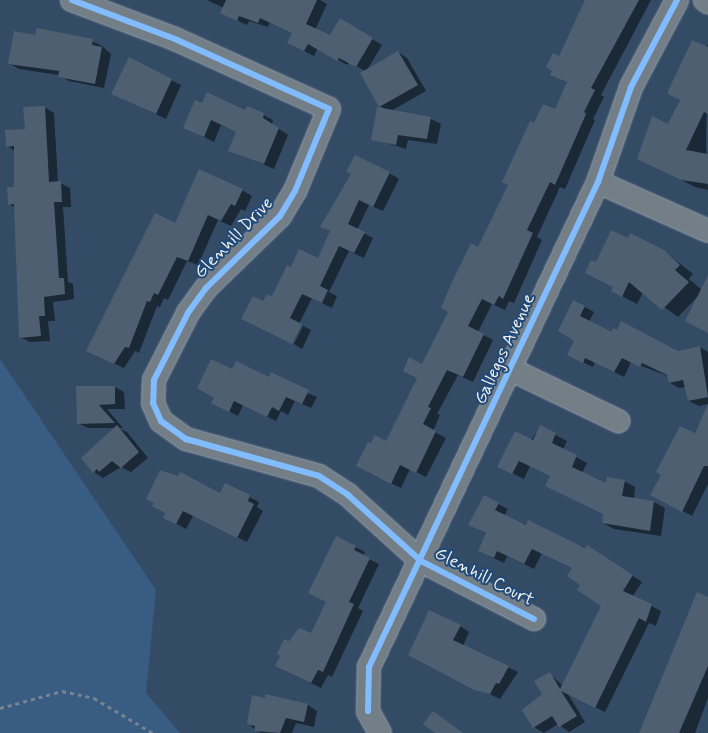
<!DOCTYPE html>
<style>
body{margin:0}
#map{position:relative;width:708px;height:733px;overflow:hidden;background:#344b65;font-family:Mynerve,sans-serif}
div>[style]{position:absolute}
.green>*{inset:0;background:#395c83}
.shadow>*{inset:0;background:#0007}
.building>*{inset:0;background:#4e5f72}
.path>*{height:3px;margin-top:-1.5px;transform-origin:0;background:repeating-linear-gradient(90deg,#78838f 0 4px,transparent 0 8px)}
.roads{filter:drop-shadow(0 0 1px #9ba5af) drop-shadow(0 0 1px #9ba5af)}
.minor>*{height:22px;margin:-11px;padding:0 11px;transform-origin:11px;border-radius:11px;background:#737e87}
.cycleway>*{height:6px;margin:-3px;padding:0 3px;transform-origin:3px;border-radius:3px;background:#80bcff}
span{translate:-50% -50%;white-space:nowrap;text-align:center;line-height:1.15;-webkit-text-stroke:4px #1f4a7a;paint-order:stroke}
.street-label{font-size:18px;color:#f4f1e8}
</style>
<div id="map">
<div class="green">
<div style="clip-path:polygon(0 359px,156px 590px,146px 693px,180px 733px,0 733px)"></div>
</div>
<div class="shadow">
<div style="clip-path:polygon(207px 0,320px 0,327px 4px,315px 30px,330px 37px,341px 20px,382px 45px,367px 70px,398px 52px,407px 58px,426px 91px,391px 111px,431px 119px,441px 124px,437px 144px,408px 140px,406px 149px,373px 139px,387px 110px,380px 106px,365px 71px,349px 62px,347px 65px,318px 48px,314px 56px,289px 43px,293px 33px,270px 22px,268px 27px,249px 21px,247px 25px,222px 13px,224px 8px)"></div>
<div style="clip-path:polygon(588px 0,651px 0,601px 95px,604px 97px,593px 119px,595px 120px,565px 189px,560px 187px,537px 237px,542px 240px,514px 303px,509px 301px,505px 310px,492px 304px,478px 332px,493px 340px,473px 382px,458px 375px,437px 414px,440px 415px,433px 431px,446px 438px,426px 477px,410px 469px,401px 488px,367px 472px,387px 443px,418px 378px,510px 185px,535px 124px,555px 111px,569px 83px,562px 80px,560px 58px)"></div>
<div style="clip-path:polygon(36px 37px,92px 41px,102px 46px,111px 54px,104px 88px,69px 81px,59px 75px,19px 69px,9px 63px)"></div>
<div style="clip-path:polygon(708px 44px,706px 143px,708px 190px,695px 187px,638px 158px,669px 126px)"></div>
<div style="clip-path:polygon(171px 80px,181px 85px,166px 119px,113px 94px)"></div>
<div style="clip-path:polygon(203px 105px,246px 111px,248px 107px,273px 120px,272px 124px,288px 135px,274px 169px,230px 150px,237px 132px,221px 125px,214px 142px,184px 127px)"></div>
<div style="clip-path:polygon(44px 107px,54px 113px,58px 182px,70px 188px,71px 207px,63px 207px,68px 282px,73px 284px,74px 299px,53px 302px,55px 321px,48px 321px,50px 341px,30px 342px,20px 337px,16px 208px,9px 204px,16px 188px,15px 151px,7px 146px,26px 130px)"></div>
<div style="clip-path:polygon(389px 173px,399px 179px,383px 211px,369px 205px,357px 230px,373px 238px,364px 258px,349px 251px,329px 292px,337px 296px,332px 308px,312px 298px,299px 324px,264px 302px,272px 298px,291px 269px,318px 260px,331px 232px,321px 226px)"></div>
<div style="clip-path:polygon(242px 190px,252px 196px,245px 211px,241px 209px,231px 226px,218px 220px,198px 265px,187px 261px,168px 300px,164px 298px,160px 307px,157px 306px,139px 353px,135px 351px,124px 368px,97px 356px,176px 224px)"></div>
<div style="clip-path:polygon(664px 251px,693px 274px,689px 279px,702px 290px,708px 287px,708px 333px,699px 295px,678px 317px,643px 292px,637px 304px,612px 291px,614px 287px,596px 264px)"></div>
<div style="clip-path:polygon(574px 301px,594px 312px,589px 322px,612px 333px,678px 352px,700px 347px,708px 352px,708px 404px,699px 406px,689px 401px,686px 387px,679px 388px,670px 383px,668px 376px,631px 362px,624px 377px,595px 362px,593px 367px,578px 360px)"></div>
<div style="clip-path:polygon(303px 326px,311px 330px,302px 349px,294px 344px)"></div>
<div style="clip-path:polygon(233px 371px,269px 378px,317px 397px,311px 408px,295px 401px,288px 415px,281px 411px,276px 421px,243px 405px,238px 416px,222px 408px)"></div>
<div style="clip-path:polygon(115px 387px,124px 392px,125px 409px,107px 409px,123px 428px,118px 428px,127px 432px,148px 458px,131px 472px,121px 467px,103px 478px,94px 472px,116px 428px,88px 428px,78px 423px)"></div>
<div style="clip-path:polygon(708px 407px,708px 484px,692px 516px,661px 500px)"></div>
<div style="clip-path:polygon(540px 427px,567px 441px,563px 450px,587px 463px,582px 473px,607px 485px,624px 481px,635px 487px,634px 499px,654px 502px,665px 508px,661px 536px,614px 529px,603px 523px,604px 514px,551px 476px,530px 466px,524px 479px,510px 472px)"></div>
<div style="clip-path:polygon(225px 484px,259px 502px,257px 507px,263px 511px,247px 542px,193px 516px,186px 529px,164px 517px,220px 495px)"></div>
<div style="clip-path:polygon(498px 504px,508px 509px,504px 516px,597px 552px,642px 582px,633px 596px,661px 611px,656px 626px,649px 623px,605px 712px,568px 694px,585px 722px,569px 732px,558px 724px,544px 733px,534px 727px,550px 674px,563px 686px,603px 605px,582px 585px,573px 568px,542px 553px,534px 569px,507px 556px,504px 563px,489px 556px,487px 534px,479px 530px)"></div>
<div style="clip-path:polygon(355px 547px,365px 552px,363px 556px,379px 564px,358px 608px,363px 611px,332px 677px,328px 675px,321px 688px,286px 671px,289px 643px,311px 635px)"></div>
<div style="clip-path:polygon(708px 598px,708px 698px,695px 733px,643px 733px)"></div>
<div style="clip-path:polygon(460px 626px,469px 632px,463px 646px,518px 672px,500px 699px,419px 660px)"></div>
<div style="clip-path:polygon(266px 696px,308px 705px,317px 711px,314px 727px,296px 723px,292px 733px,261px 733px,255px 730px,249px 723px)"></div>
</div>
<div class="building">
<div style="clip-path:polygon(226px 0,317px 0,306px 24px,330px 35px,340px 18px,373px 38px,356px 67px,339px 58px,337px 61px,308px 44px,304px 51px,287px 43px,292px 33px,260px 18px,258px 23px,239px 16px,237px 21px,220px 13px)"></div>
<div style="clip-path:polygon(585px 0,639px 0,591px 88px,595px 90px,584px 112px,586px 114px,555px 185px,550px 182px,527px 230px,533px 233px,503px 299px,499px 296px,494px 305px,482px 299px,468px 326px,484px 334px,463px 377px,447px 370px,428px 407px,431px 408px,423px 424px,436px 431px,416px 473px,400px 465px,391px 484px,356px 466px,368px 442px,371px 443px,375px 435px,386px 441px,417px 378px,403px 371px,409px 357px,422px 364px,448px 312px,441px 308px,452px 282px,471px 243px,478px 247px,508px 185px,502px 182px,530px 121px,534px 123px,543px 104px,555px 109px,567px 82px,550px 75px,552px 71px,546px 67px,553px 53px,559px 56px)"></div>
<div style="clip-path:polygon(37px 28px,93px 39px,92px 45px,102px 47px,95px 84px,58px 77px,59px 71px,8px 64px,14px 31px,35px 35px)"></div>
<div style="clip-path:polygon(692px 40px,708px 47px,708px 114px,704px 112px,686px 150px,708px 154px,708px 184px,681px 180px,637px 159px,652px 116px,668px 124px,680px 100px,668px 94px,668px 91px)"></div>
<div style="clip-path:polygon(398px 51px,418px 85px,379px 107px,360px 73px)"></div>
<div style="clip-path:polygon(129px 57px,172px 79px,156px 114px,111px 94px)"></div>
<div style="clip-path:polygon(207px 92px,245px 110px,247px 106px,264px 113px,263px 118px,279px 128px,264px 164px,228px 151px,236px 132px,211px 120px,204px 137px,183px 128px,195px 100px,202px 103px)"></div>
<div style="clip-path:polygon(45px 106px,49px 182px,61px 181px,62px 202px,54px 202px,59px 278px,64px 278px,65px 294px,44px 297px,45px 316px,39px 316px,41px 336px,19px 338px,14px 204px,8px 205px,7px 187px,14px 187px,14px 146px,6px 147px,5px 130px,25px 129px,23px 107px)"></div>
<div style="clip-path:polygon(377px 107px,431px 117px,427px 139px,398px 135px,396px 145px,371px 140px)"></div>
<div style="clip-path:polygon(355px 155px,390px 172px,373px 207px,359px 200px,348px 224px,365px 232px,354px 253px,339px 246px,320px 286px,328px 290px,322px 303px,302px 294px,290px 318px,302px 324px,292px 344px,241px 319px,253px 296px,263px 301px,267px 294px,272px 296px,287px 265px,291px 267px,299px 249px,318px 258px,330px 231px,320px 227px,351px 174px,346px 172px)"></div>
<div style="clip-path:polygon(199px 169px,243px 189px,235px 206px,231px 204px,221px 221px,208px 215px,188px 261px,177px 257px,158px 295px,154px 293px,150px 302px,147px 301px,129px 348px,125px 347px,114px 364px,86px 351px,155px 213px,175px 223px)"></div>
<div style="clip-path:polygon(611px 230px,628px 238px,630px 233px,664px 250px,680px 265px,675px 270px,689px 282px,662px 310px,629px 282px,622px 297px,611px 291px,613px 287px,585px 273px,591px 260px,596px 262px)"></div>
<div style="clip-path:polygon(708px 275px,708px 333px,685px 321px)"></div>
<div style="clip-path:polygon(573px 300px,585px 306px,580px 316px,612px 332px,613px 328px,617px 330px,621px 321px,678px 351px,700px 346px,708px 397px,688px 401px,683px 380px,669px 383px,667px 375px,642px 363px,640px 367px,622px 358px,614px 372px,585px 358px,583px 363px,567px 355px,574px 341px,558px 331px)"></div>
<div style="clip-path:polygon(211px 359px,232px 369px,236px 361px,269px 377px,271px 372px,309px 390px,302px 404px,286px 397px,279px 411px,272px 407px,267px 417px,234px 401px,229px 412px,211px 403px,214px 398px,197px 388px)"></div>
<div style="clip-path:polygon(76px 386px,115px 386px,115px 404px,99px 405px,115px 423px,77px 424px)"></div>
<div style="clip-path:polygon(708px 404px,708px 466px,704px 466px,682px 512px,650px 495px,661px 475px,656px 472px,680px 426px,695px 433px)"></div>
<div style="clip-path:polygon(117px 425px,139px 452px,121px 468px,112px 461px,99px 472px,97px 469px,93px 473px,81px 458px)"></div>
<div style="clip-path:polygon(540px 425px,556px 433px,552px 443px,577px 455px,572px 467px,606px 483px,607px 477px,625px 480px,622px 496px,654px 501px,650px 531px,602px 523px,603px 514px,545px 486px,550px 476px,519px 461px,512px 474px,497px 467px,515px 431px,533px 440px)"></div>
<div style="clip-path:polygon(160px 470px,178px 476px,180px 472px,220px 493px,225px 483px,250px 495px,248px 501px,254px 504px,237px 538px,183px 511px,176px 524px,163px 518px,165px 513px,152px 506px,154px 503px,146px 499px)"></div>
<div style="clip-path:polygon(484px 495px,499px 503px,495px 510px,526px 525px,528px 520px,585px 548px,587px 545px,633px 575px,623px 591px,652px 604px,646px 622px,639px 618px,595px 708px,561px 691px,577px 716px,559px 727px,552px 716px,533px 728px,522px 710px,542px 694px,534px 681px,550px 672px,560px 689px,601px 606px,577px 590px,580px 585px,567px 576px,572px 568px,532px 549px,524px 564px,497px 551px,494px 558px,478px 551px,486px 533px,468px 525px)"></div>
<div style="clip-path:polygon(336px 536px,356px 546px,354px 550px,370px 558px,349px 602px,354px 604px,329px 659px,323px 672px,318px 670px,311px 683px,275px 666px,280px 656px,277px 654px,284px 639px,289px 641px,299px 628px,311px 633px,326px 602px,308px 593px)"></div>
<div style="clip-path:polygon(697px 592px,708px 597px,708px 666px,679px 733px,639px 733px)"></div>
<div style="clip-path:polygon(429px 610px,461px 625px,453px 640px,509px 666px,499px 684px,496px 683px,490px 694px,474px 690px,408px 655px)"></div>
<div style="clip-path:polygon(265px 694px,308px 704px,304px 722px,286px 718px,280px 733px,254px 731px,255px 726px,247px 724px,252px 695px,265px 698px)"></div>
<div style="clip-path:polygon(433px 711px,463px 733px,435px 733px,423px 724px)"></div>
</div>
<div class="path">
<div style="left:0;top:708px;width:64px;rotate:-15.3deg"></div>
<div style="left:62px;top:691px;width:33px;rotate:12deg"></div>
<div style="left:94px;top:698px;width:69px;rotate:30.7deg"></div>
</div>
<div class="roads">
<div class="minor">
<div style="left:72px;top:0;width:110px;rotate:20.7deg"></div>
<div style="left:175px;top:39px;width:169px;rotate:24.4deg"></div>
<div style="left:329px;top:109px;width:89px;rotate:112.5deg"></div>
<div style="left:295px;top:191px;width:29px;rotate:121deg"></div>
<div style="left:280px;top:216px;width:103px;rotate:135.8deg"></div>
<div style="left:206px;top:288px;width:31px;rotate:126deg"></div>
<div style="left:188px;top:313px;width:75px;rotate:116.9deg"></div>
<div style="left:154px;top:380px;width:23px;rotate:92deg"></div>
<div style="left:153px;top:403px;width:20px;rotate:66deg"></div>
<div style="left:161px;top:421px;width:31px;rotate:36deg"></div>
<div style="left:186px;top:439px;width:138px;rotate:15.5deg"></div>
<div style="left:319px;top:476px;width:35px;rotate:33deg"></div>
<div style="left:348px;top:495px;width:98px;rotate:42.1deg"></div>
<div style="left:421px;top:561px;width:127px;rotate:27.2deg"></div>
<div style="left:705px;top:0;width:4px;rotate:34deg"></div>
<div style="left:598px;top:182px;width:120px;rotate:24deg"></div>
<div style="left:512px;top:370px;width:118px;rotate:25.7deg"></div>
<div style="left:380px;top:733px;width:25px;rotate:-119deg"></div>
<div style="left:368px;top:711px;width:44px;rotate:-88.7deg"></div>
<div style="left:369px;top:667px;width:536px;rotate:-64.72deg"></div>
<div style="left:598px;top:182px;width:101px;rotate:-70.8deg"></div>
<div style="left:631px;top:87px;width:98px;rotate:-62.1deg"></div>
</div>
</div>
<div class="cycleway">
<div style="left:72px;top:0;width:110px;rotate:20.7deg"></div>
<div style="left:175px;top:39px;width:169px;rotate:24.4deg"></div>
<div style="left:329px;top:109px;width:89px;rotate:112.5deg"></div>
<div style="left:295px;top:191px;width:29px;rotate:121deg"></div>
<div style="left:280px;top:216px;width:103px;rotate:135.8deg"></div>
<div style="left:206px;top:288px;width:31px;rotate:126deg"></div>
<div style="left:188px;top:313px;width:75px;rotate:116.9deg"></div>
<div style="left:154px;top:380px;width:23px;rotate:92deg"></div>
<div style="left:153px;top:403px;width:20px;rotate:66deg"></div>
<div style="left:161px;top:421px;width:31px;rotate:36deg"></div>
<div style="left:186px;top:439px;width:138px;rotate:15.5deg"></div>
<div style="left:319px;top:476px;width:35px;rotate:33deg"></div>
<div style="left:348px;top:495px;width:98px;rotate:42.1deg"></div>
<div style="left:421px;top:561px;width:127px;rotate:27.2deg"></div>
<div style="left:368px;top:711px;width:44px;rotate:-88.7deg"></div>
<div style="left:369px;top:667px;width:536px;rotate:-64.72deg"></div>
<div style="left:598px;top:182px;width:101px;rotate:-70.8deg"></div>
<div style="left:631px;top:87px;width:98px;rotate:-62.1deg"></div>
</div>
<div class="street-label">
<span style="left:234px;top:238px;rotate:-46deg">Glenhill Drive</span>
<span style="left:505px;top:349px;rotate:-65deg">Gallegos Avenue</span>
<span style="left:484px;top:577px;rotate:27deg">Glenhill Court</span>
</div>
</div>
